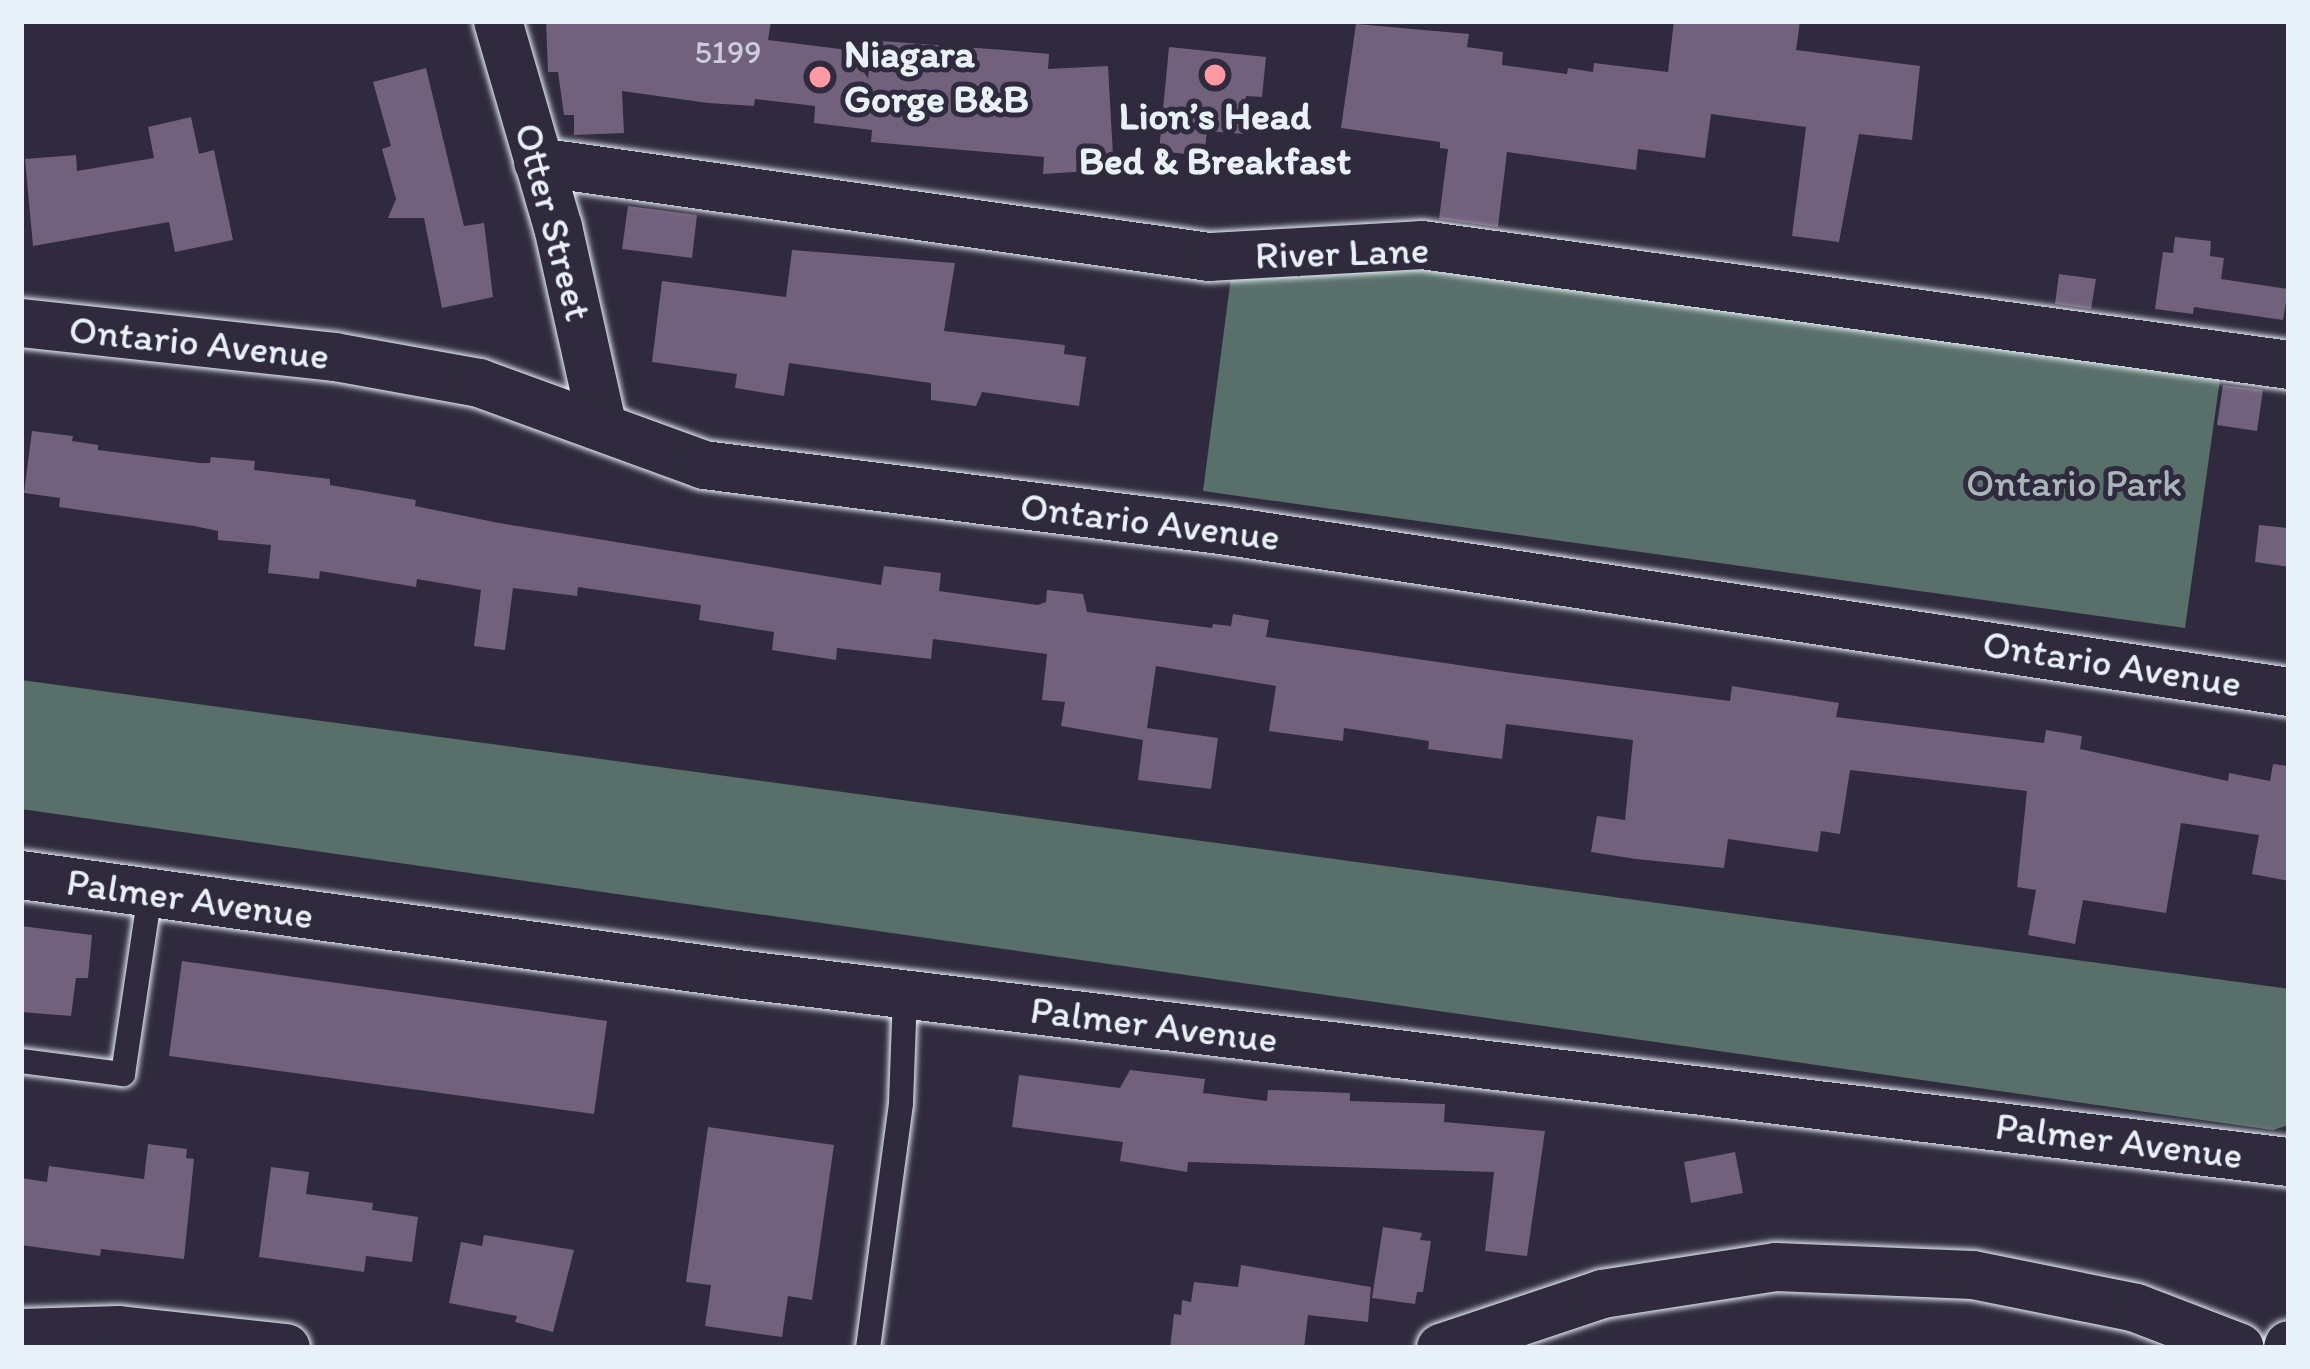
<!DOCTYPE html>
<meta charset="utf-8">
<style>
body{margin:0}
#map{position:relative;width:2310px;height:1369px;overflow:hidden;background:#2f2a3d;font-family:Itim,sans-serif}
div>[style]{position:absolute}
.green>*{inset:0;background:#596f6a}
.building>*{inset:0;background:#71617c}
.roads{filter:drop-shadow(0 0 3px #e8f1f8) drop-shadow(0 0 3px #e8f1f8)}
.lane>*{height:24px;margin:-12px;padding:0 12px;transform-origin:12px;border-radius:12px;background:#2f2a3d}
.street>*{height:48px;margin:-24px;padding:0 24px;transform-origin:24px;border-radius:24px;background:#2f2a3d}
.dots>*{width:33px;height:33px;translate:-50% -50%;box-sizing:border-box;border:6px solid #2f2a3d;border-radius:50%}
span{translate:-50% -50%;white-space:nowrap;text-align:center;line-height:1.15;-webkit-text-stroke:10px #2f2a3d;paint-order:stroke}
.number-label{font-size:33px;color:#cacdd9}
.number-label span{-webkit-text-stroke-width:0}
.poi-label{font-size:39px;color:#e8f1f8;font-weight:700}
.left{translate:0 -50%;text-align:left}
.street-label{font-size:39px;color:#e8f1f8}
.park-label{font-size:39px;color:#a8b6b8}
.frame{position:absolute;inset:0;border:24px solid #e8f1f8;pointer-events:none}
</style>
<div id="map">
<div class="green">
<div style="clip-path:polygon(1392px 266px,2221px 372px,2185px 628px,1203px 491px,1231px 277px)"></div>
<div style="clip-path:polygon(21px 680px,2289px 989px,2289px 1125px,2273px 1130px,21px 809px)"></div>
</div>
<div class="building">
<div style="clip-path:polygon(546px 21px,771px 21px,768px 40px,880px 54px,881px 41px,1004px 50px,1049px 54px,1048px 69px,1108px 66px,1113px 155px,1090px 156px,1090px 171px,1043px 174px,1044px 157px,871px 142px,872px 130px,814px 123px,815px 106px,755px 99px,754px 106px,708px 103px,622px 91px,624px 133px,574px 135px,574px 115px,564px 115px,558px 72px,548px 72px)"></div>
<div style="clip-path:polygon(1674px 21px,1800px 21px,1796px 50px,1920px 66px,1912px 140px,1859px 134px,1839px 242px,1792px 236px,1806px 127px,1711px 114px,1705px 158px,1638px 149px,1636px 170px,1507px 152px,1498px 227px,1439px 219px,1448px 149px,1440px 148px,1440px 142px,1341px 128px,1356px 24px,1469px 34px,1467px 47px,1503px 52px,1502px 65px,1567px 74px,1568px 68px,1593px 72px,1594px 63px,1668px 72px)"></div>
<div style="clip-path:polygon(1169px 47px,1266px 57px,1262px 97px,1246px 96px,1243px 134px,1207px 131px,1204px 156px,1159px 151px)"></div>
<div style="clip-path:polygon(426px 68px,464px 226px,484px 223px,493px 297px,442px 308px,424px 218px,388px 218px,396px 199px,382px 149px,391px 146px,373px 82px)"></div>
<div style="clip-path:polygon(191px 117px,199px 154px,214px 150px,233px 240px,175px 252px,169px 222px,33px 246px,25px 159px,76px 155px,77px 171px,154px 158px,148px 127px)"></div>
<div style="clip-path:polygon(628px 206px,697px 215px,692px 258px,622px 249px)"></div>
<div style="clip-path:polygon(2175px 237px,2211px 241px,2210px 256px,2224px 258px,2221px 279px,2288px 289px,2283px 320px,2194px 307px,2193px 314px,2155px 309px,2163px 252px,2173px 253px)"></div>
<div style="clip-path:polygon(792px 250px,955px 263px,944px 331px,1065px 345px,1064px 354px,1086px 357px,1079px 406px,982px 392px,976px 406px,931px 400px,931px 383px,789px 363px,784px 396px,735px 388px,737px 374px,652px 362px,662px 281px,786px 297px)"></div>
<div style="clip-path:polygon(2059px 274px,2096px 279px,2091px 309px,2055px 304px)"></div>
<div style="clip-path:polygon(2223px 385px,2263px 390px,2257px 431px,2217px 425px)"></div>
<div style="clip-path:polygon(32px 431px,73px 436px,72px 441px,98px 445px,98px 450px,200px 463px,210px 463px,211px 457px,255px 461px,254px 470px,330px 479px,330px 485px,416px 500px,415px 506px,499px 523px,881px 585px,884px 566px,941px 573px,939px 591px,1038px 605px,1046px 602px,1047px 590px,1083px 594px,1087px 612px,1212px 628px,1213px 624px,1231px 626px,1233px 614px,1269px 620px,1266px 637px,1513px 673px,1730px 701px,1732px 686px,1839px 703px,1836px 717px,2044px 743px,2046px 730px,2082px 736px,2080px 749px,2228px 781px,2229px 773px,2270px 781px,2273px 764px,2289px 766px,2289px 881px,2252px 874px,2259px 835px,2181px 823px,2166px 913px,2083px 900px,2075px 944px,2028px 935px,2036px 890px,2017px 887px,2027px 791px,1850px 770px,1840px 834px,1821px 831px,1818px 852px,1728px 839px,1724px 868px,1636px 859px,1591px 852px,1597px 816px,1625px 820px,1633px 740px,1506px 724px,1502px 759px,1428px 749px,1429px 741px,1344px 728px,1343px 741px,1269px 731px,1276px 686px,1156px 666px,1147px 728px,1218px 738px,1211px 789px,1138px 780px,1143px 740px,1061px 726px,1065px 702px,1042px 700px,1047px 654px,933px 639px,931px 659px,837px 648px,836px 660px,772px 650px,774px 632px,699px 620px,701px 605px,578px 587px,577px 596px,513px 588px,505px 650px,474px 646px,481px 590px,417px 579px,416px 587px,320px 571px,319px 579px,268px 573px,271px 545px,218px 540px,218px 531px,194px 526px,59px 507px,60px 498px,24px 493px)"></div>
<div style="clip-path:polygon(2259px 525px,2289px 528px,2289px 567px,2255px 562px)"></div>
<div style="clip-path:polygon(21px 926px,92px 935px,88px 978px,76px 978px,71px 1016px,21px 1012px)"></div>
<div style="clip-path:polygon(182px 961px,607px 1021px,594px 1114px,169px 1056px)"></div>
<div style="clip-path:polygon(1130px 1070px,1205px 1079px,1203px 1093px,1267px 1101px,1268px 1090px,1350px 1093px,1350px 1101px,1445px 1104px,1444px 1122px,1545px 1131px,1527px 1256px,1485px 1251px,1494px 1172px,1188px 1162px,1187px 1172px,1120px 1161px,1123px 1142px,1012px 1127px,1019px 1075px,1120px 1088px)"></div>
<div style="clip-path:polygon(708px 1127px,834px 1145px,812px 1300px,788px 1296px,782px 1337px,705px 1326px,711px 1285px,686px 1282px)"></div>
<div style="clip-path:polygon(148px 1144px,187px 1149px,186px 1158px,194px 1159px,184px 1259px,101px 1249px,100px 1256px,21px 1245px,21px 1178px,47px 1182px,49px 1166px,144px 1179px)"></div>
<div style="clip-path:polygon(1735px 1152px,1743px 1193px,1691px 1203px,1684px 1162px)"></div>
<div style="clip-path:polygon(271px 1167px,309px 1172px,306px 1194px,373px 1203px,372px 1210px,418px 1217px,412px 1262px,366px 1256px,364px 1272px,259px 1257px)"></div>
<div style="clip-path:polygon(1383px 1227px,1422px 1233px,1420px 1240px,1431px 1241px,1423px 1292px,1417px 1292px,1415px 1304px,1372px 1298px)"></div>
<div style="clip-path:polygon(484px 1235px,574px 1250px,553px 1332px,515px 1322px,517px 1316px,449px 1303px,461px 1242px,482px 1246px)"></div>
<div style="clip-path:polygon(1241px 1265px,1371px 1287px,1368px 1322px,1308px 1315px,1304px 1348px,1170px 1348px,1174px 1314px,1181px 1315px,1182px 1300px,1191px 1302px,1194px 1282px,1238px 1287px)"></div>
</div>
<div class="roads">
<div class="lane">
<div style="left:21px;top:1061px;width:103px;rotate:7.3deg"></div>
<div style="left:123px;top:1074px;width:183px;rotate:-81.5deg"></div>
<div style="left:868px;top:1348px;width:247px;rotate:-82.3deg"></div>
<div style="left:901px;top:1103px;width:108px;rotate:-87.9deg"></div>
</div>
<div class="street">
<div style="left:498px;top:21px;width:215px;rotate:73.8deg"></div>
<div style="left:558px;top:227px;width:202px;rotate:77.4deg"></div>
<div style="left:538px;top:162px;width:678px;rotate:8.06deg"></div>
<div style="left:1209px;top:257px;width:213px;rotate:-3.2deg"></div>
<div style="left:1422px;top:245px;width:875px;rotate:7.88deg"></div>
<div style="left:21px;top:323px;width:316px;rotate:6.2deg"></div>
<div style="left:335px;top:357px;width:146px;rotate:10.2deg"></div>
<div style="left:479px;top:383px;width:239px;rotate:20deg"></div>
<div style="left:704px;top:465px;width:528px;rotate:7.18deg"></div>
<div style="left:1228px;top:531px;width:1073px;rotate:8.63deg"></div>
<div style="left:21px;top:875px;width:731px;rotate:7.86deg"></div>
<div style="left:745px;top:975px;width:1555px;rotate:6.91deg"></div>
<div style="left:21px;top:1333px;width:98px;rotate:-1.8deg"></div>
<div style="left:119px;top:1330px;width:168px;rotate:6.2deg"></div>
<div style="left:1441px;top:1348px;width:170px;rotate:-18.5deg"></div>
<div style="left:1602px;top:1294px;width:176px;rotate:-8.8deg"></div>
<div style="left:1776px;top:1267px;width:197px;rotate:2.3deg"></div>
<div style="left:1973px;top:1275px;width:166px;rotate:11.4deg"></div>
<div style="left:2136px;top:1308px;width:111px;rotate:21deg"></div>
<div style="left:2288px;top:1348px;width:3px;rotate:-72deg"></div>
</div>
</div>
<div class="dots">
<div style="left:1215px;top:75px;background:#ff9aa2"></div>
<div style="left:820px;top:77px;background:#ff9aa2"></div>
</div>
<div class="number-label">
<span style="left:728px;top:52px">5199</span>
</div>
<div class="poi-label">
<span class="left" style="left:844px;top:77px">Niagara<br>Gorge B&amp;B</span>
<span style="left:1215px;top:139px">Lion’s Head<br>Bed &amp; Breakfast</span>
</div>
<div class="street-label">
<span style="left:553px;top:222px;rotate:75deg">Otter Street</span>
<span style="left:1342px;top:253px;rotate:-2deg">River Lane</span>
<span style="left:199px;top:343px;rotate:6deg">Ontario Avenue</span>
<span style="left:1150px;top:522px;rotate:7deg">Ontario Avenue</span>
<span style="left:2112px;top:664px;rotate:9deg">Ontario Avenue</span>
<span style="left:190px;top:899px;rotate:8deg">Palmer Avenue</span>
<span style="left:1154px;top:1025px;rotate:7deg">Palmer Avenue</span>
<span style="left:2119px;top:1141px;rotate:7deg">Palmer Avenue</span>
</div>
<div class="park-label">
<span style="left:2074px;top:483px">Ontario Park</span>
</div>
<div class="frame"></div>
</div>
